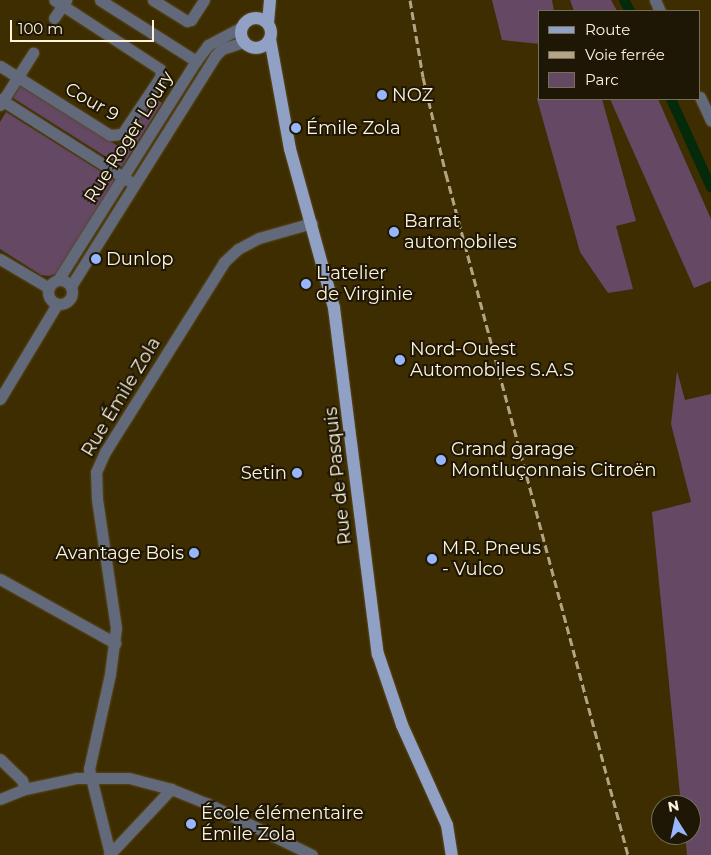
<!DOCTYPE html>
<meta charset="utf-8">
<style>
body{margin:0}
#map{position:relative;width:711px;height:855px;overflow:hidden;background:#3e2d00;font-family:Montserrat,sans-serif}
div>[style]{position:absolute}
.green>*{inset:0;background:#644864}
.canal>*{height:10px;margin:-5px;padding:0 5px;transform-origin:5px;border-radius:5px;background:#04290b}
.roads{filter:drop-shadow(0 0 1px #59491f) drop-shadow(0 0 1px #59491f)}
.minor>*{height:11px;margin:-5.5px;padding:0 5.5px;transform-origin:5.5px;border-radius:5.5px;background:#61697b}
.minor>.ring{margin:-5.5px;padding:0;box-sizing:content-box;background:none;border:11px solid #61697b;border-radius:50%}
.major>*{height:12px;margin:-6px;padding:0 6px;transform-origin:6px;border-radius:6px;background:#91a1c5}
.major>.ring{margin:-6px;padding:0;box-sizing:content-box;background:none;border:12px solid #91a1c5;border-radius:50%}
.rail>*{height:3px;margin-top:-1.5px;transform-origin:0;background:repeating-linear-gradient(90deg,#b2a484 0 8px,transparent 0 12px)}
.dots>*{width:14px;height:14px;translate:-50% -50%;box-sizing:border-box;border:2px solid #1e1705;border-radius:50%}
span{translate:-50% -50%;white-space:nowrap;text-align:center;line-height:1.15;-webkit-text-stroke:4px #1e1705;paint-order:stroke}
.poi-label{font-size:18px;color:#fef3dc}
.left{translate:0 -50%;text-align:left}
.right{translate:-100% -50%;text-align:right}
.street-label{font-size:18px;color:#fef3dc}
.legend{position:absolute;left:538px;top:10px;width:162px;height:90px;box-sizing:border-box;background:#1e1705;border:1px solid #786f5b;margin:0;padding:6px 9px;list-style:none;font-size:15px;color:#fef3dc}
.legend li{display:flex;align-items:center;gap:10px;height:25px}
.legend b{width:25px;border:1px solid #786f5b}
.north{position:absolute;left:651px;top:795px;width:50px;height:50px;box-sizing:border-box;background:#1e1705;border:1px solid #786f5b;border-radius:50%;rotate:350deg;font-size:14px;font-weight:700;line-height:20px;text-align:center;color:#fef3dc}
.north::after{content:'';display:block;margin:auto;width:18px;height:22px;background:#98b6fd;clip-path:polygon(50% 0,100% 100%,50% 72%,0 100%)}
.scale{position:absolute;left:10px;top:20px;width:144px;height:22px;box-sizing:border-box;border:2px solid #fef3dc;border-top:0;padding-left:6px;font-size:15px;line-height:18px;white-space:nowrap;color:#fef3dc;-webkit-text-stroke:4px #1e1705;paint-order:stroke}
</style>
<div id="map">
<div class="green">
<div style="clip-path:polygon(492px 0,552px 0,554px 11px,540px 11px,540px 44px,502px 40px)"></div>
<div style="clip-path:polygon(570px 0,611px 0,617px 11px,574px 11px)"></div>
<div style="clip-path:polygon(20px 86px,118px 146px,152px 97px,162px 103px,122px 167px,13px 98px)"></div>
<div style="clip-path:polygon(540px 94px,540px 99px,602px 99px,636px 221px,616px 226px,633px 289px,608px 293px,580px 252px,537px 99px)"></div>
<div style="clip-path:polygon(610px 99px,658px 99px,711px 219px,711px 281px,694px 288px)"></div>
<div style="clip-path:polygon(6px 112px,116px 181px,56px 274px,49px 276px,41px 275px,0 249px,0 122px)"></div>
<div style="clip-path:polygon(677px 371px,685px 400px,711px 394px,711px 855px,687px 855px,685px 835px,691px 835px,691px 805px,681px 805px,652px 512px,691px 502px,671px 424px)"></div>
</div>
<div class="canal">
<div style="left:624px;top:0;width:13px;rotate:61deg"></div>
<div style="left:671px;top:99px;width:97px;rotate:65.6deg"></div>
</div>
<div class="roads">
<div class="minor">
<div style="left:100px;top:0;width:114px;rotate:32.4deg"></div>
<div style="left:153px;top:0;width:40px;rotate:32deg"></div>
<div style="left:187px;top:21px;width:4px;rotate:-14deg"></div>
<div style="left:191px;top:20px;width:24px;rotate:-57deg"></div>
<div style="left:655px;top:0;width:12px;rotate:66deg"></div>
<div style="left:54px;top:18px;width:22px;rotate:-56deg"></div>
<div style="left:0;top:66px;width:130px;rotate:32.1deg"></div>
<div style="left:110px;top:135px;width:12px;rotate:-5deg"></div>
<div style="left:122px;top:134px;width:70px;rotate:-56.1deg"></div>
<div style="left:161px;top:76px;width:7px;rotate:-98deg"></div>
<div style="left:160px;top:69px;width:126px;rotate:-146.9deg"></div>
<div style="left:700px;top:97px;width:26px;rotate:65deg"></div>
<div style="left:0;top:99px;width:153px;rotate:32.4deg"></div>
<div style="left:0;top:105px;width:62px;rotate:-57.6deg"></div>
<div style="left:0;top:259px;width:57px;rotate:30.6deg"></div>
<div class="ring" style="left:48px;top:280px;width:13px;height:13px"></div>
<div style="left:58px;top:280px;width:259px;rotate:-57.8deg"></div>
<div style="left:196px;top:61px;width:20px;rotate:-53deg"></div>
<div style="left:208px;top:45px;width:38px;rotate:-28deg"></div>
<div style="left:71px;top:286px;width:271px;rotate:-57.9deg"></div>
<div style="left:215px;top:56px;width:10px;rotate:-45deg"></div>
<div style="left:222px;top:49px;width:23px;rotate:-18deg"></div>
<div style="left:0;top:399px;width:111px;rotate:-59deg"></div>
<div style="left:0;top:579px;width:132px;rotate:29.1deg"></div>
<div style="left:0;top:759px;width:30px;rotate:44deg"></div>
<div style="left:22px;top:780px;width:9px;rotate:72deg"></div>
<div style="left:0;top:799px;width:27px;rotate:-22deg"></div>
<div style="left:25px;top:789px;width:52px;rotate:-12.2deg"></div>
<div style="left:76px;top:778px;width:53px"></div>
<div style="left:129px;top:778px;width:43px;rotate:14.7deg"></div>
<div style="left:171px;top:789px;width:38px;rotate:22deg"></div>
<div style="left:206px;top:803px;width:118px;rotate:26.1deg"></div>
<div style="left:110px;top:854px;width:88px;rotate:-103.9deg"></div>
<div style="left:89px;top:769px;width:97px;rotate:-77.5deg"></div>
<div style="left:110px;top:674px;width:46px;rotate:-82.6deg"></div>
<div style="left:116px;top:628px;width:130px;rotate:-98.4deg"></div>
<div style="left:97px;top:499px;width:27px;rotate:-92deg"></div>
<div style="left:96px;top:472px;width:22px;rotate:-66deg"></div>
<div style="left:105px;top:452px;width:224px;rotate:-57.9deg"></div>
<div style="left:224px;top:262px;width:19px;rotate:-43deg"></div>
<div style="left:238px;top:249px;width:24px;rotate:-28deg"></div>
<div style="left:259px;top:238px;width:55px;rotate:-15.8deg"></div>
<div style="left:109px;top:855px;width:91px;rotate:-46.8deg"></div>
</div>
<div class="major">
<div class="ring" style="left:241px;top:18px;width:18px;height:18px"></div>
<div style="left:268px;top:23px;width:23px;rotate:-85deg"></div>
<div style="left:270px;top:39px;width:112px;rotate:79.7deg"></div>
<div style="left:290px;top:149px;width:165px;rotate:74.5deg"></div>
<div style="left:334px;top:308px;width:349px;rotate:82.8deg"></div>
<div style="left:378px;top:654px;width:75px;rotate:71.3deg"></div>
<div style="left:402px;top:725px;width:110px;rotate:65.8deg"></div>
<div style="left:447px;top:825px;width:30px;rotate:81deg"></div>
</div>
</div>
<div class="rail">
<div style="left:410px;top:0;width:78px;rotate:80.4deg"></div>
<div style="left:423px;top:77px;width:100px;rotate:76.7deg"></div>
<div style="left:446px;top:174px;width:705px;rotate:75.04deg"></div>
</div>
<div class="dots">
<div style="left:382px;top:95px;background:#98b6fd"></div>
<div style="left:296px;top:128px;background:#98b6fd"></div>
<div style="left:394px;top:232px;background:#98b6fd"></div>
<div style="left:96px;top:259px;background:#98b6fd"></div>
<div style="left:306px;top:284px;background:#98b6fd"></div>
<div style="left:400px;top:360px;background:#98b6fd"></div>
<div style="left:441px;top:460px;background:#98b6fd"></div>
<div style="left:297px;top:473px;background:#98b6fd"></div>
<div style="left:194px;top:553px;background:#98b6fd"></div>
<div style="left:432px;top:559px;background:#98b6fd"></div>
<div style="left:191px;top:824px;background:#98b6fd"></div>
</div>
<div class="poi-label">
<span class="left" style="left:392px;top:95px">NOZ</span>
<span class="left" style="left:306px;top:128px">Émile Zola</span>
<span class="left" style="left:404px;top:232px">Barrat<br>automobiles</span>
<span class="left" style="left:106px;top:259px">Dunlop</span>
<span class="left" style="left:316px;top:284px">L'atelier<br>de Virginie</span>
<span class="left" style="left:410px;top:360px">Nord-Ouest<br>Automobiles S.A.S</span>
<span class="left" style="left:451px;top:460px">Grand garage<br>Montluçonnais Citroën</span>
<span class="right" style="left:287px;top:473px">Setin</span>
<span class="left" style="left:442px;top:559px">M.R. Pneus<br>- Vulco</span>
<span class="right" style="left:184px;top:553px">Avantage Bois</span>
<span class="left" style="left:201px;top:824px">École élémentaire<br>Émile Zola</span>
</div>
<div class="street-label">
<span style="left:92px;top:102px;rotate:30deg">Cour 9</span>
<span style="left:129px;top:137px;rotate:-58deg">Rue Roger Loury</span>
<span style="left:121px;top:397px;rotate:-59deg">Rue Émile Zola</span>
<span style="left:338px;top:476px;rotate:-96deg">Rue de Pasquis</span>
</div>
<ul class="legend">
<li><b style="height:6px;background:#91a1c5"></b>Route</li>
<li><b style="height:6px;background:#b2a484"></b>Voie ferrée</li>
<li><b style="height:14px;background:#644864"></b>Parc</li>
</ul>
<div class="north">N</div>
<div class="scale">100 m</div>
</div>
